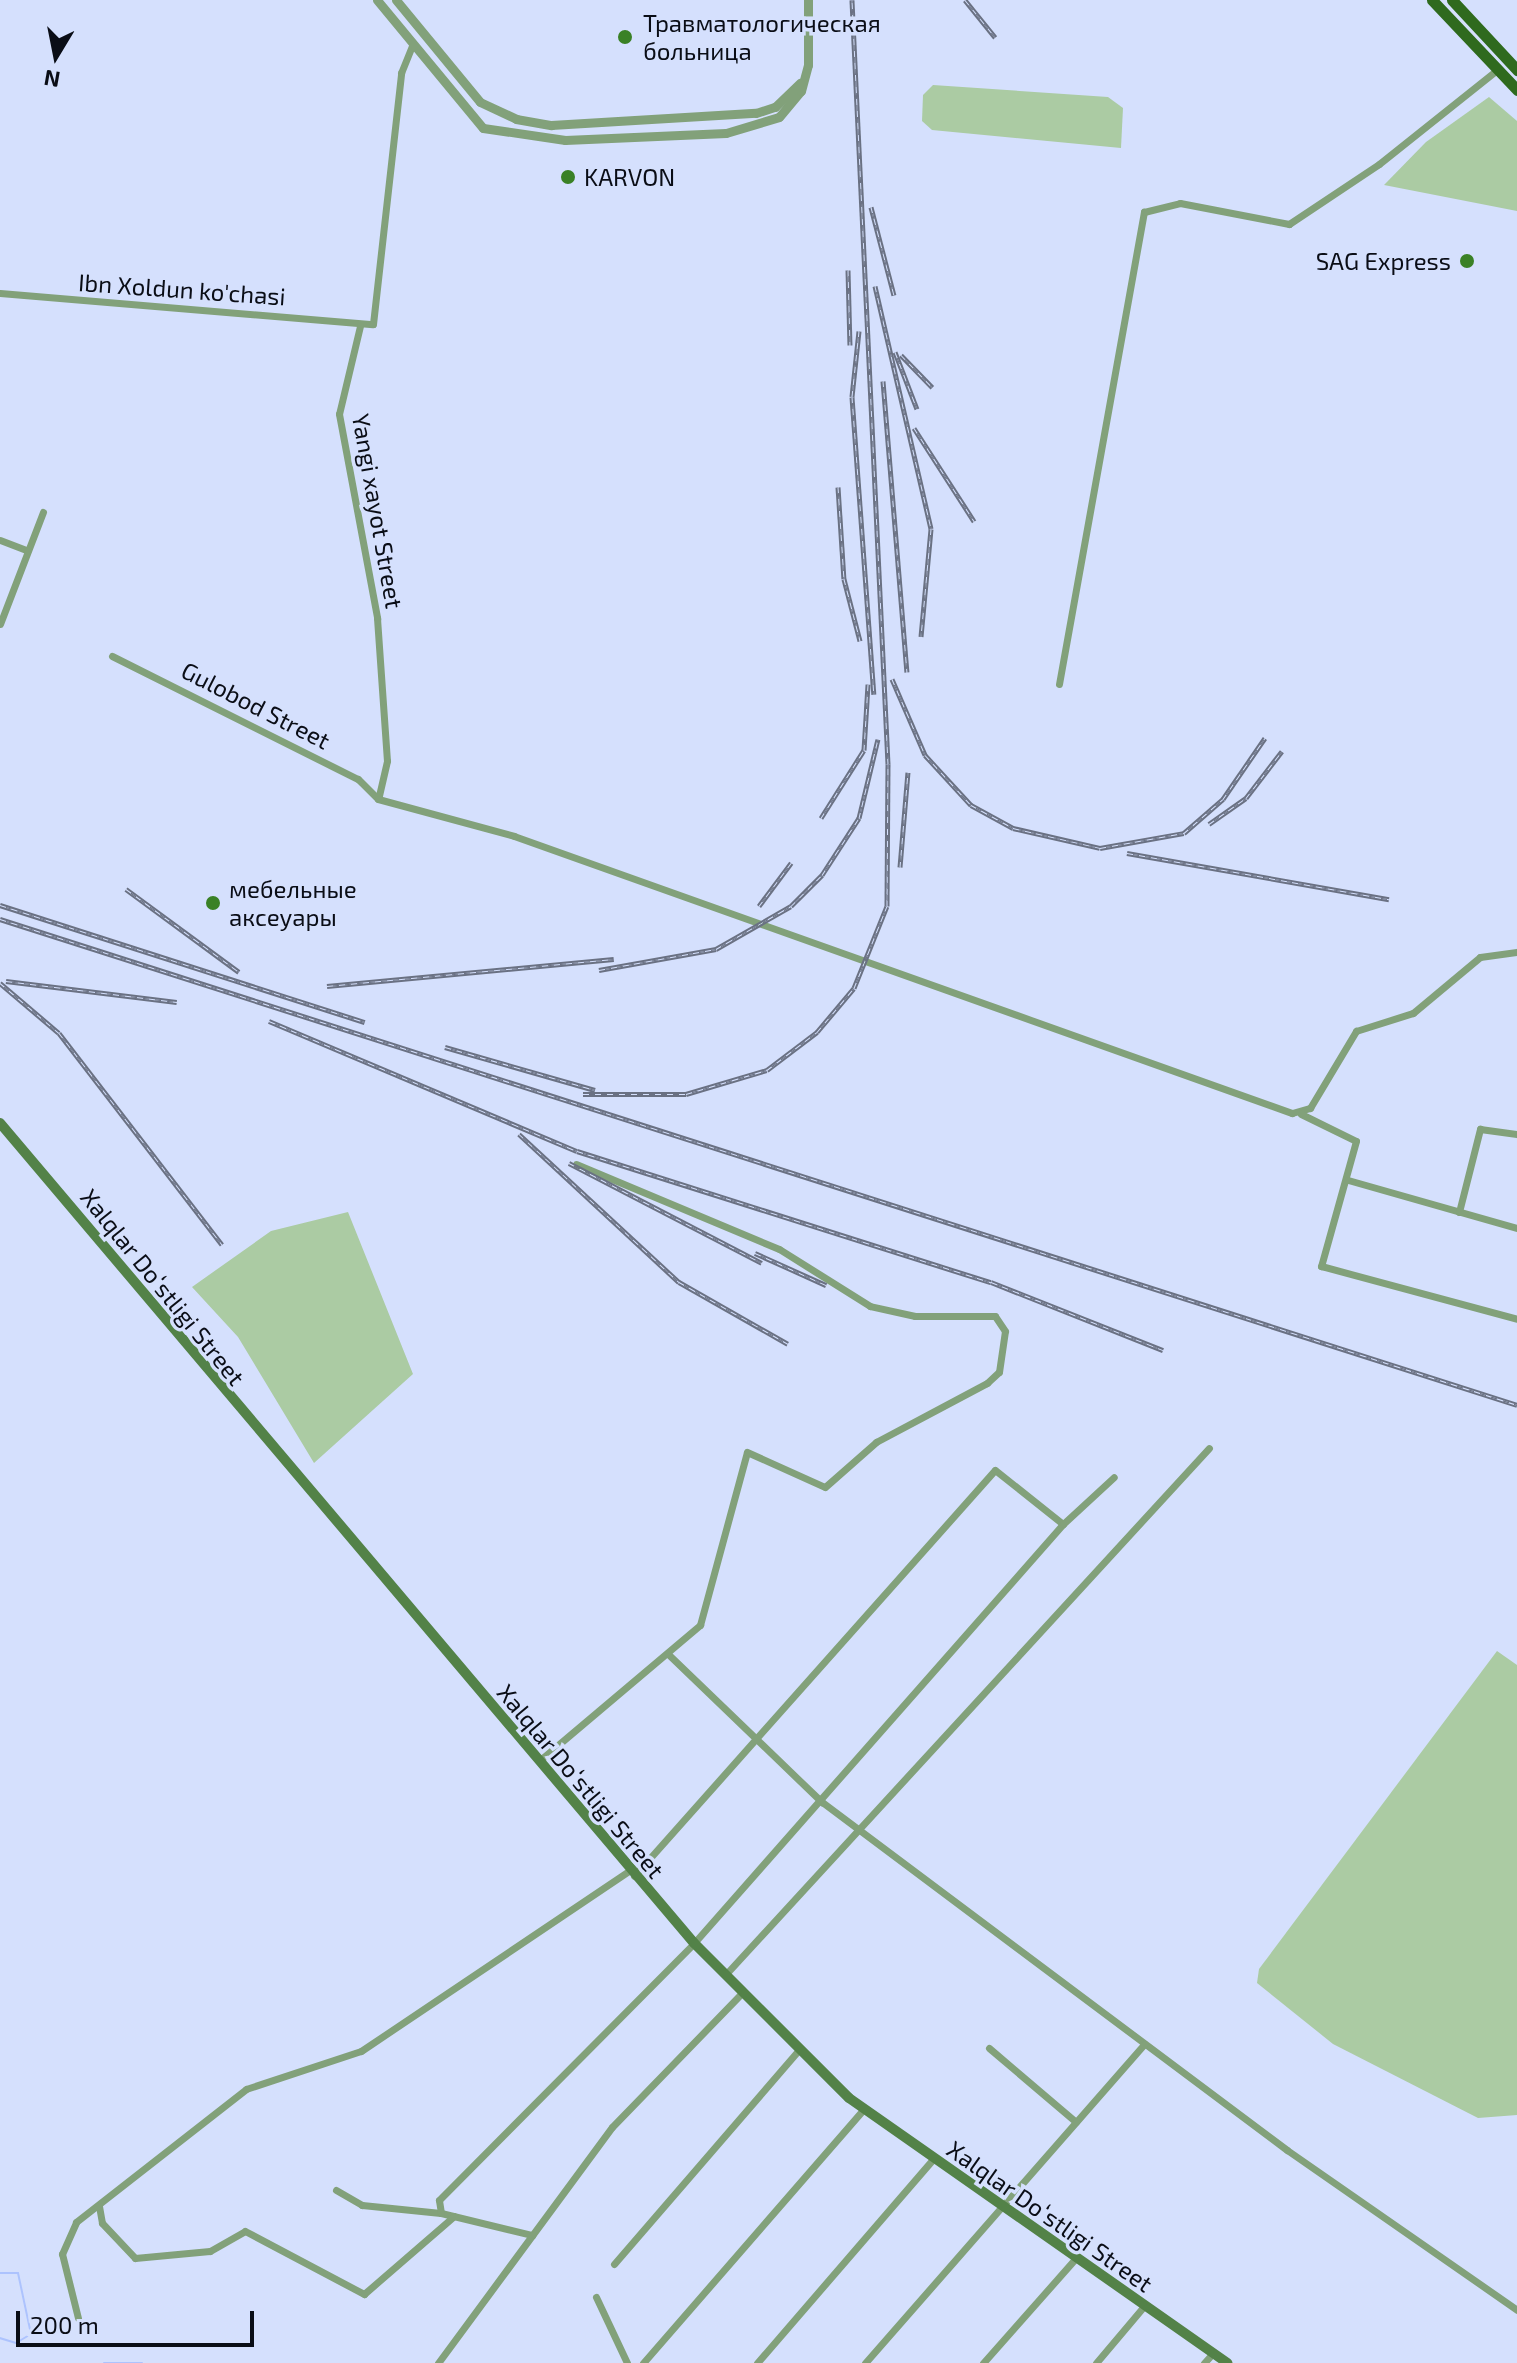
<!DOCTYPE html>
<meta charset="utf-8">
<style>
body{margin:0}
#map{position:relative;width:1517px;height:2363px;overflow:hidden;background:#d5e0fd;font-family:"Exo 2",sans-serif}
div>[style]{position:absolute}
.green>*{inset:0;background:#abcba3}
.stream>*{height:2px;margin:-1px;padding:0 1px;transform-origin:1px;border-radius:1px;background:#adc3fe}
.minor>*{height:7px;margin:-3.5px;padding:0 3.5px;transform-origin:3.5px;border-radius:3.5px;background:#82a17a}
.tertiary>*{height:9px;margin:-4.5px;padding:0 4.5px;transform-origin:4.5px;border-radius:4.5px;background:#82a17a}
.secondary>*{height:10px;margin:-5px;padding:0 5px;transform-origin:5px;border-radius:5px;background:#538248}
.primary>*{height:11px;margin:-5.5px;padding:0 5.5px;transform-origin:5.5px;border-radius:5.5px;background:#2f6a1e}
.rail>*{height:5px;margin-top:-2.5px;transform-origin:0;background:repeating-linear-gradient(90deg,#d5e0fd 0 6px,#6a7183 0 12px);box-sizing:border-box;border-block:2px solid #6a7183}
.dots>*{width:22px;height:22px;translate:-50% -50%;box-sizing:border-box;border:4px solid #d5e0fd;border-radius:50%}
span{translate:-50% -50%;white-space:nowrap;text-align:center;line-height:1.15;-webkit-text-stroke:7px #d5e0fd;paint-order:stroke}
.poi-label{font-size:24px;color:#0a0d16}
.left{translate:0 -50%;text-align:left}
.right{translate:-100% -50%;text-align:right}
.street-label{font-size:24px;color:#0a0d16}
.north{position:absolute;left:16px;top:16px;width:80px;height:80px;-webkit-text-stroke:6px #d5e0fd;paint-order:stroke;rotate:190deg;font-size:22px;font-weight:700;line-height:32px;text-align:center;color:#0a0d16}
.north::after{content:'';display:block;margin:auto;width:28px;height:36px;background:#0a0d16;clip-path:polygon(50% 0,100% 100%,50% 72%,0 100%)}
.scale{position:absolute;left:16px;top:2311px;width:238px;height:36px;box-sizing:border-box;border:4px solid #0a0d16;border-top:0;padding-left:10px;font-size:24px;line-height:28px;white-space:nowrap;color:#0a0d16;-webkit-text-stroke:6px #d5e0fd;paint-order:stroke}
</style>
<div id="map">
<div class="green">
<div style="clip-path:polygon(933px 85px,1108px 97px,1123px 108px,1121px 148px,932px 130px,922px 121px,923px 95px)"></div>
<div style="clip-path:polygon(1489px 97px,1517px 121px,1517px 211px,1384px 185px,1426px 142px)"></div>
<div style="clip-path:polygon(348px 1212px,413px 1374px,314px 1463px,238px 1337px,192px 1287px,271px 1231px)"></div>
<div style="clip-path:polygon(1497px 1651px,1517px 1665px,1517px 2115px,1478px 2118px,1333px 2044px,1257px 1983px,1259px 1969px)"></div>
</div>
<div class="stream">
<div style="left:0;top:2273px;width:18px"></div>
<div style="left:18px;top:2273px;width:62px;rotate:78deg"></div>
<div style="left:31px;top:2334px;width:17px;rotate:149deg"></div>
<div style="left:16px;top:2343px;width:17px;rotate:-163deg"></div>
<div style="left:104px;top:2363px;width:38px"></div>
</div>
<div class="minor">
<div style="left:0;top:293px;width:374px;rotate:4.8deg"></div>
<div style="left:373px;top:324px;width:253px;rotate:-83.6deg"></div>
<div style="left:401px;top:73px;width:31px;rotate:-68deg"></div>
<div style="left:360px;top:326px;width:90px;rotate:103.4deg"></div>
<div style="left:339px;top:414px;width:208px;rotate:79.4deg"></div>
<div style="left:377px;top:618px;width:143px;rotate:86deg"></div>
<div style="left:387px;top:761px;width:39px;rotate:103deg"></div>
<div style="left:0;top:540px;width:28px;rotate:21deg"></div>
<div style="left:0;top:624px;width:120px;rotate:-69deg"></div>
<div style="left:112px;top:656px;width:275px;rotate:26.6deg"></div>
<div style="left:358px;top:779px;width:28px;rotate:45deg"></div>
<div style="left:378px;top:799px;width:141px;rotate:15.2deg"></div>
<div style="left:514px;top:836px;width:826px;rotate:19.6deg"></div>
<div style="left:1292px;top:1113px;width:19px;rotate:-16deg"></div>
<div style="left:1310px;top:1108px;width:90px;rotate:-59.1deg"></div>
<div style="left:1356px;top:1031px;width:60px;rotate:-17.5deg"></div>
<div style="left:1413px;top:1013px;width:87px;rotate:-39.9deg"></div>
<div style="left:1480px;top:957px;width:37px;rotate:-8deg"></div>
<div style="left:1059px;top:684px;width:480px;rotate:-79.8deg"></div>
<div style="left:1144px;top:212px;width:37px;rotate:-14deg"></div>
<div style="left:1180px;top:203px;width:111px;rotate:10.9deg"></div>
<div style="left:1289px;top:224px;width:108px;rotate:-33.7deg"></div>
<div style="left:1379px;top:164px;width:152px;rotate:-38.6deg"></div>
<div style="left:1301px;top:1114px;width:61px;rotate:26.1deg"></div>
<div style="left:1356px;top:1141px;width:130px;rotate:105.6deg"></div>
<div style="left:1321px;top:1266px;width:203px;rotate:15.1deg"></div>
<div style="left:1348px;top:1180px;width:176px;rotate:15.9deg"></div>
<div style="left:1459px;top:1212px;width:86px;rotate:-75.8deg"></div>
<div style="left:1480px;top:1129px;width:37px;rotate:8deg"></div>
<div style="left:668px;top:1654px;width:214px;rotate:43.9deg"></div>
<div style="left:822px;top:1802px;width:581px;rotate:36.81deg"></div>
<div style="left:1287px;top:2150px;width:280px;rotate:34.8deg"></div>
<div style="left:539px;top:1761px;width:211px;rotate:-40.2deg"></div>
<div style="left:700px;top:1625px;width:179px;rotate:-74.8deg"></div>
<div style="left:747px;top:1452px;width:85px;rotate:24.2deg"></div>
<div style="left:825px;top:1487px;width:68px;rotate:-41.4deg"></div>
<div style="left:876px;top:1442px;width:126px;rotate:-28deg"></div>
<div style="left:987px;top:1383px;width:16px;rotate:-43deg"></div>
<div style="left:999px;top:1372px;width:41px;rotate:-81.7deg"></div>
<div style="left:1005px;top:1331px;width:18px;rotate:-124deg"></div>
<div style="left:995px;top:1316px;width:80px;rotate:180deg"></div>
<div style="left:915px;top:1316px;width:46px;rotate:-167.5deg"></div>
<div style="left:870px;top:1306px;width:107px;rotate:-147.9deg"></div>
<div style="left:779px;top:1249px;width:220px;rotate:-157.3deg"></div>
<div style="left:634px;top:1876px;width:543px;rotate:-48.36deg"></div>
<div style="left:995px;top:1470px;width:87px;rotate:38.5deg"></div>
<div style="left:726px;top:1974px;width:714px;rotate:-47.44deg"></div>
<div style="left:989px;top:2048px;width:114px;rotate:40.4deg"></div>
<div style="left:336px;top:2190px;width:30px;rotate:30deg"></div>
<div style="left:362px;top:2205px;width:79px;rotate:5.8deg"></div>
<div style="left:441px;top:2213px;width:94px;rotate:13.6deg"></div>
<div style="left:99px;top:2206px;width:17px;rotate:80deg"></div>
<div style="left:102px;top:2223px;width:48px;rotate:46.7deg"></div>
<div style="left:135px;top:2258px;width:75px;rotate:-5.3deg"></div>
<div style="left:210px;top:2251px;width:40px;rotate:-29.7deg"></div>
<div style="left:245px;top:2231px;width:135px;rotate:27.9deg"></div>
<div style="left:364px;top:2294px;width:119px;rotate:-40.9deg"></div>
<div style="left:441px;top:2213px;width:13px;rotate:-99deg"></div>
<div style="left:439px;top:2200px;width:362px;rotate:-45.2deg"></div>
<div style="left:694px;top:1943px;width:558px;rotate:-48.63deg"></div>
<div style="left:1063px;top:1524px;width:69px;rotate:-42.7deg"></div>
<div style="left:614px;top:2264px;width:283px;rotate:-49.2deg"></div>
<div style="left:596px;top:2297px;width:73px;rotate:64.8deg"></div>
<div style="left:78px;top:2318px;width:66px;rotate:-104deg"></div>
<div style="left:62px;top:2254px;width:35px;rotate:-66deg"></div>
<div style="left:76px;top:2222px;width:216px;rotate:-38deg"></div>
<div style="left:246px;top:2089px;width:121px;rotate:-18.3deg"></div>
<div style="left:361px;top:2051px;width:321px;rotate:-33.9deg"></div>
<div style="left:438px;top:2363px;width:293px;rotate:-53.6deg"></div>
<div style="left:612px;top:2127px;width:188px;rotate:-45.9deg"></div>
<div style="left:643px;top:2363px;width:337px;rotate:-49deg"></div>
<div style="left:757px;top:2363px;width:269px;rotate:-49.2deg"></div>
<div style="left:865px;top:2363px;width:424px;rotate:-48.8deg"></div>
<div style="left:983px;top:2363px;width:139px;rotate:-48.5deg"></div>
<div style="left:1096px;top:2363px;width:75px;rotate:-49.9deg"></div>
<div style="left:1204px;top:2363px;width:13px;rotate:-48deg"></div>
</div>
<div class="tertiary">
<div style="left:377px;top:0;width:166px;rotate:50.4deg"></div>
<div style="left:483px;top:128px;width:83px;rotate:8.3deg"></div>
<div style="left:565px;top:140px;width:161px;rotate:-2.5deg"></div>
<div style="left:726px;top:133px;width:55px;rotate:-16.8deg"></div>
<div style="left:779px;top:117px;width:34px;rotate:-50deg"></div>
<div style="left:801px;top:91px;width:27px;rotate:-75deg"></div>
<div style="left:808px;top:65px;width:65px;rotate:-90deg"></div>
<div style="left:396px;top:0;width:132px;rotate:50.5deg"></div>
<div style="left:480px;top:102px;width:40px;rotate:25deg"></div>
<div style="left:516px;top:119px;width:36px;rotate:10deg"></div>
<div style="left:551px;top:125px;width:205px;rotate:-3.4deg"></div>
<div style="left:756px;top:113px;width:20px;rotate:-18deg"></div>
<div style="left:775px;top:107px;width:35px;rotate:-44deg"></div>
</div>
<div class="secondary">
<div style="left:0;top:1123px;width:1074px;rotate:49.76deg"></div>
<div style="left:694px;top:1943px;width:219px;rotate:45deg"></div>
<div style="left:849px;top:2098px;width:462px;rotate:35deg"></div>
</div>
<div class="primary">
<div style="left:1432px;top:0;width:124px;rotate:46.6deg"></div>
<div style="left:1452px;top:0;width:96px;rotate:47.1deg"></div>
</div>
<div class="rail">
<div style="left:965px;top:0;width:48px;rotate:51deg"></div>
<div style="left:871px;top:207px;width:91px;rotate:75.4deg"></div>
<div style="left:848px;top:270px;width:75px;rotate:88.5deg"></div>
<div style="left:875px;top:286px;width:249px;rotate:77deg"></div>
<div style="left:931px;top:529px;width:108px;rotate:95.3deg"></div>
<div style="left:859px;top:331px;width:66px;rotate:96.1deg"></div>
<div style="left:852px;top:397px;width:298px;rotate:85.8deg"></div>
<div style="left:895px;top:352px;width:61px;rotate:68.9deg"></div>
<div style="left:901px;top:355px;width:45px;rotate:45.9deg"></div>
<div style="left:883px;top:381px;width:292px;rotate:85.3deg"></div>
<div style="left:914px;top:428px;width:111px;rotate:57.2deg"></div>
<div style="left:838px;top:487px;width:92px;rotate:86.3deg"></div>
<div style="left:844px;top:579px;width:64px;rotate:75.5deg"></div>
<div style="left:892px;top:679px;width:83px;rotate:66.5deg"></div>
<div style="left:925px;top:755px;width:68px;rotate:47.4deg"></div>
<div style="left:971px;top:805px;width:48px;rotate:28.7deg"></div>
<div style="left:1013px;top:828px;width:89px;rotate:12.9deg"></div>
<div style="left:1100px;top:848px;width:85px;rotate:-10.1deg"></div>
<div style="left:1184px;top:833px;width:52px;rotate:-41.1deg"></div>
<div style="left:1223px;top:799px;width:74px;rotate:-55.5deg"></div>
<div style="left:821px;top:818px;width:80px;rotate:-57.7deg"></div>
<div style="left:864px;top:750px;width:66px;rotate:-86.5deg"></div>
<div style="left:1209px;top:824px;width:45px;rotate:-35.1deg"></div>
<div style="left:1246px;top:798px;width:59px;rotate:-52.5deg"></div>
<div style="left:1127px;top:853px;width:266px;rotate:10deg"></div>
<div style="left:900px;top:867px;width:95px;rotate:-85.2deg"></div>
<div style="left:126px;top:889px;width:140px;rotate:36.3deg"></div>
<div style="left:0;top:905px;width:383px;rotate:17.8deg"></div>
<div style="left:759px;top:906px;width:54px;rotate:-53.3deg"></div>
<div style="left:0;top:919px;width:1593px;rotate:17.76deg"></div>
<div style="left:599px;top:970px;width:119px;rotate:-10.2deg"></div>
<div style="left:716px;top:949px;width:86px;rotate:-29.8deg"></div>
<div style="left:791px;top:906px;width:44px;rotate:-45deg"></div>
<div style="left:822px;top:875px;width:68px;rotate:-57deg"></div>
<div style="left:859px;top:818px;width:81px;rotate:-76.5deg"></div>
<div style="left:6px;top:981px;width:172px;rotate:7deg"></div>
<div style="left:0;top:983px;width:77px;rotate:40.3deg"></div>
<div style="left:59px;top:1033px;width:267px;rotate:52.4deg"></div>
<div style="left:327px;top:986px;width:288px;rotate:-5.4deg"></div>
<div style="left:269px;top:1021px;width:334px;rotate:22.9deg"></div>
<div style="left:577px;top:1151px;width:434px;rotate:17.6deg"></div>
<div style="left:991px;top:1282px;width:185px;rotate:21.6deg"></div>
<div style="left:445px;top:1047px;width:156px;rotate:16deg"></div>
<div style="left:583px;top:1094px;width:103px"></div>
<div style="left:686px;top:1094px;width:84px;rotate:-16.5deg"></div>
<div style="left:767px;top:1070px;width:63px;rotate:-37.2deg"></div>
<div style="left:817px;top:1032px;width:57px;rotate:-49.9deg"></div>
<div style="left:854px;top:988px;width:88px;rotate:-68.1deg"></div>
<div style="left:887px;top:906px;width:142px;rotate:-89.6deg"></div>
<div style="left:888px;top:764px;width:765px;rotate:-92.7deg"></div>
<div style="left:519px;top:1134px;width:218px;rotate:42.8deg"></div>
<div style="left:679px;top:1282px;width:125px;rotate:29.6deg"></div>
<div style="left:569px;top:1163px;width:217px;rotate:27.4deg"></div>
<div style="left:755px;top:1253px;width:78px;rotate:24.3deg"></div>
</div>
<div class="dots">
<div style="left:625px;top:37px;background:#3a8126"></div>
<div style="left:568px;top:177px;background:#3a8126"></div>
<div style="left:1467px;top:261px;background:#3a8126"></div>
<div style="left:213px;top:903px;background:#3a8126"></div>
</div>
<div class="poi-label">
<span class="left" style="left:643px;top:37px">Травматологическая<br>больница</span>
<span class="left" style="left:584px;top:177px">KARVON</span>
<span class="right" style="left:1451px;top:261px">SAG Express</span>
<span class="left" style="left:229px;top:903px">мебельные<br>аксеуары</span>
</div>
<div class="street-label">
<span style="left:182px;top:289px;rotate:4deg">Ibn Xoldun ko'chasi</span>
<span style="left:378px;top:511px;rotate:80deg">Yangi xayot Street</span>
<span style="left:256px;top:705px;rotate:27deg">Gulobod Street</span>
<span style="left:163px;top:1287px;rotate:51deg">Xalqlar Doʻstligi Street</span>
<span style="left:581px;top:1781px;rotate:50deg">Xalqlar Doʻstligi Street</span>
<span style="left:1050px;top:2216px;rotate:35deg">Xalqlar Doʻstligi Street</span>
</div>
<div class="north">N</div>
<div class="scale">200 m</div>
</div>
